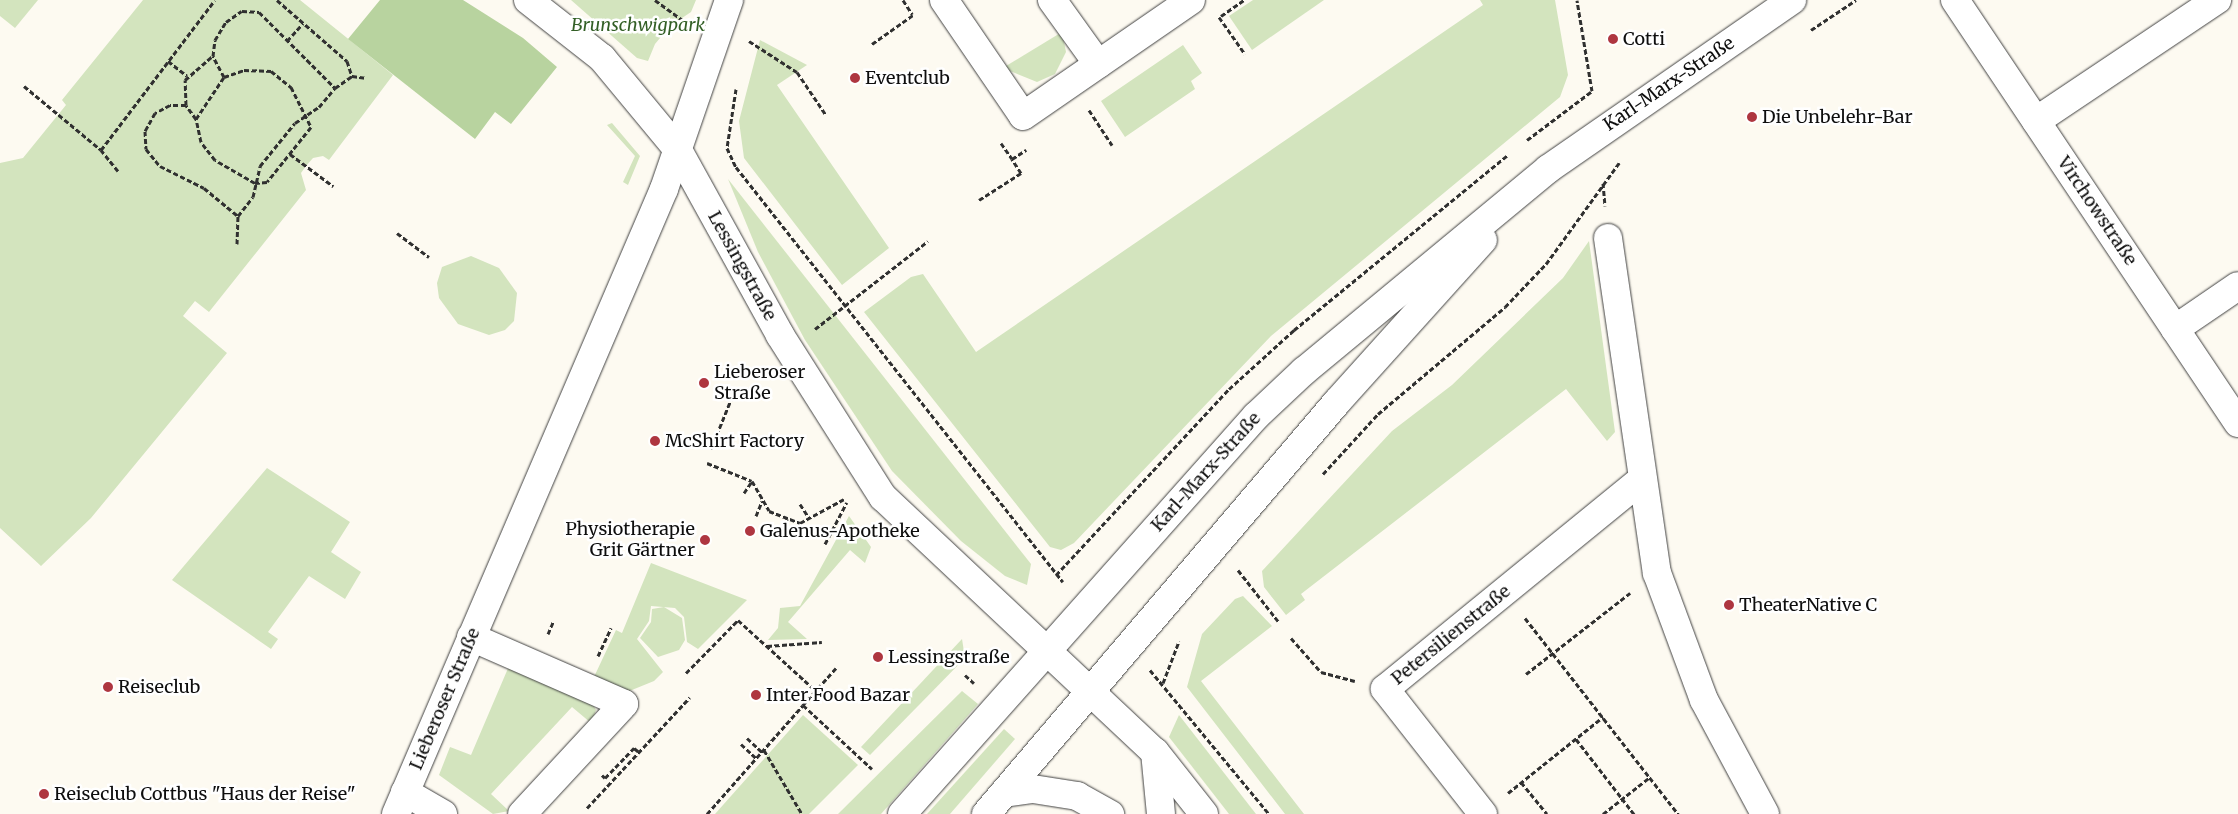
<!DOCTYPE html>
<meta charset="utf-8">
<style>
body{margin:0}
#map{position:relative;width:2238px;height:814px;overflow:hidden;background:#fdfaf1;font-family:Merriweather,serif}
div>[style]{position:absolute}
.green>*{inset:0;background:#d3e4be}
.forest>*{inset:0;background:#b8d39f}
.path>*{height:3px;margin-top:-1.5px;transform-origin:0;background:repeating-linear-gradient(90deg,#303030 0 5px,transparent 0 7.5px)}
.roads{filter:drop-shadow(0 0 1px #414141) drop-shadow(0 0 1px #414141)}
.minor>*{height:28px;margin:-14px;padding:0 14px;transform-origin:14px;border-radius:14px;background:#fff}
.dots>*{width:14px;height:14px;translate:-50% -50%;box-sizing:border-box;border:2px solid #fff;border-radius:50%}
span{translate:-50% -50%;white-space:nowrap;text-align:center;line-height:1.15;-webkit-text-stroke:5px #fff;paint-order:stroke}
.park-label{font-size:18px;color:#335f26;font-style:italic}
.poi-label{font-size:18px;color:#0e0e0e}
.left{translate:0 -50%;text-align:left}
.right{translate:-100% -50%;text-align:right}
.street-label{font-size:18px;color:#0e0e0e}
</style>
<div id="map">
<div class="green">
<div style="clip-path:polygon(0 0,38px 0,15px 28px,0 16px)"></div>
<div style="clip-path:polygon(143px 0,300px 0,393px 75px,329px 160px,323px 156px,313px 158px,306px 166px,301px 173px,306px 190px,209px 312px,195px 301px,183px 316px,227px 353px,91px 518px,41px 566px,0 528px,0 163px,23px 158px,66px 105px,62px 100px)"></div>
<div style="clip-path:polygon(571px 0,696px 0,691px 12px,670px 26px,655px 44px,648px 61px,637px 58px)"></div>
<div style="clip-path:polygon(1253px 0,1324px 0,1252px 50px,1229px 16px)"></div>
<div style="clip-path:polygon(1480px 0,1555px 0,1568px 75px,1560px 97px,1271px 336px,1074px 543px,1061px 550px,1050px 547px,864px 312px,911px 277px,923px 274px,976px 352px,1483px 5px)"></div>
<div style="clip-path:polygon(1062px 32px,1066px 52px,1055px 74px,1037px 82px,1010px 71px,1006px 66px)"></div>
<div style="clip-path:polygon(760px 40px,807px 65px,777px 85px,889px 248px,842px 285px,744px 158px,739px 121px)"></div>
<div style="clip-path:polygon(1183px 45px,1202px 73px,1191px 81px,1195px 89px,1125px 137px,1101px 101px)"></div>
<div style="clip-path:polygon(612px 123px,640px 156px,628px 185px,623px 182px,635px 156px,607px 125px)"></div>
<div style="clip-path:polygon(728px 179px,1031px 564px,1027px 585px,1005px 576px,961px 541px,892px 471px,805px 340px,758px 252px)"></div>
<div style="clip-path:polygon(1589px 241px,1615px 432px,1607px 441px,1566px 389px,1301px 594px,1305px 600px,1286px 615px,1264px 587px,1262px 571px,1392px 431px,1452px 385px,1563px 278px)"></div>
<div style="clip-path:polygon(471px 256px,499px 268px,517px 293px,514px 321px,505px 330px,489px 335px,458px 324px,439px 298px,437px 283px,442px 267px)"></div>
<div style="clip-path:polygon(267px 468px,350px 522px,331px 552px,361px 572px,345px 599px,309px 576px,268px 632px,278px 639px,271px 649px,172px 580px)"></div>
<div style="clip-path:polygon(849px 516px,871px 547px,865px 563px,850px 550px,788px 622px,807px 639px,768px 640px,778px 628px,780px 608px,800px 606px)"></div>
<div style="clip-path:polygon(651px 563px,747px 600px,698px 649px,687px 642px,684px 617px,675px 608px,651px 606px,649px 621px,637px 639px,663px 672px,654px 681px,627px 692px,594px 677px,616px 630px,622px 633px)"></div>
<div style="clip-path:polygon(1243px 596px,1272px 626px,1201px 681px,1304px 814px,1285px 814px,1187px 687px,1202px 634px,1235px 599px)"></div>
<div style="clip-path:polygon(664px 607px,682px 618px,685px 640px,679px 650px,658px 657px,640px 638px,651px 622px,652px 609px)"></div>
<div style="clip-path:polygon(962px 639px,965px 658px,870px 755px,861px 747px)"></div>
<div style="clip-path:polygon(509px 666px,591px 701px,596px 710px,591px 723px,572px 707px,491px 794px,509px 811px,493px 814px,439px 775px,450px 747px,471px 755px)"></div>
<div style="clip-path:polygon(962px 691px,978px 704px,881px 814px,838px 814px)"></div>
<div style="clip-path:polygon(803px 715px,858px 765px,809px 814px,715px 814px)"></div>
<div style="clip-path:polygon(1179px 715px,1256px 814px,1229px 814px,1169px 737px)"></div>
<div style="clip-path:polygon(1004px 729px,1015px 739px,950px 814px,927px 814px)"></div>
</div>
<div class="forest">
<div style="clip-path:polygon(380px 0,463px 0,523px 38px,557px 67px,511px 124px,495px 112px,475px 139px,348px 39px)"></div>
</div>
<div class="path">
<div style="left:277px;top:0;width:93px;rotate:41.1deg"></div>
<div style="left:347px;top:61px;width:16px;rotate:72deg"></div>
<div style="left:655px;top:0;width:39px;rotate:36deg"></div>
<div style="left:903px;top:0;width:17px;rotate:57deg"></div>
<div style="left:1221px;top:16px;width:28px;rotate:-35deg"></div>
<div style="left:1219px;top:17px;width:45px;rotate:54.9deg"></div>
<div style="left:1811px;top:30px;width:54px;rotate:-33.7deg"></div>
<div style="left:287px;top:41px;width:24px;rotate:-48deg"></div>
<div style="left:749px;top:41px;width:57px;rotate:32.9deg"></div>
<div style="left:797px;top:72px;width:52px;rotate:56deg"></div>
<div style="left:872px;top:44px;width:50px;rotate:-35.3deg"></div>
<div style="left:168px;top:61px;width:24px;rotate:38deg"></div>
<div style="left:244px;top:70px;width:27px;rotate:2deg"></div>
<div style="left:271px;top:71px;width:26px;rotate:39deg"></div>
<div style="left:291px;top:87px;width:45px;rotate:63.4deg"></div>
<div style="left:311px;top:127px;width:70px;rotate:128.7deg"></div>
<div style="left:267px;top:182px;width:12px;rotate:175deg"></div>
<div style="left:255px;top:183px;width:46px;rotate:-150.1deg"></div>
<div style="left:215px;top:160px;width:23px;rotate:-128deg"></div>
<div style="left:201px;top:142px;width:24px;rotate:-102deg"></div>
<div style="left:196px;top:119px;width:50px;rotate:-56.3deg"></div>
<div style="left:224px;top:77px;width:21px;rotate:-19deg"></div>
<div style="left:224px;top:77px;width:24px;rotate:-118deg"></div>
<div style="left:213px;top:56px;width:16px;rotate:-83deg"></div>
<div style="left:215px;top:40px;width:21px;rotate:-59deg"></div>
<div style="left:226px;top:22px;width:19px;rotate:-35deg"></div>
<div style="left:242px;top:11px;width:17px;rotate:3deg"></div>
<div style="left:259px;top:12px;width:107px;rotate:45deg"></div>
<div style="left:24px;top:86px;width:100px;rotate:39.7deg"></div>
<div style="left:736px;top:89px;width:60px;rotate:98.7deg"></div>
<div style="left:727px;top:148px;width:21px;rotate:65deg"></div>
<div style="left:736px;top:167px;width:528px;rotate:51.76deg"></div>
<div style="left:186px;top:105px;width:25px;rotate:-92deg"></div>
<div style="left:185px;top:80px;width:37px;rotate:-41deg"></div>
<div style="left:1089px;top:110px;width:42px;rotate:56.7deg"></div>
<div style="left:196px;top:119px;width:17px;rotate:-126deg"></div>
<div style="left:186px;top:105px;width:16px;rotate:180deg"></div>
<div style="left:170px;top:105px;width:17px;rotate:152deg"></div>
<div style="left:155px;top:113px;width:21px;rotate:119deg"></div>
<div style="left:145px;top:131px;width:18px;rotate:87deg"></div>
<div style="left:146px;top:149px;width:22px;rotate:51deg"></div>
<div style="left:160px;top:166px;width:49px;rotate:26.6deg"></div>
<div style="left:204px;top:188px;width:44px;rotate:39.5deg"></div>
<div style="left:1527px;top:140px;width:81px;rotate:-37deg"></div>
<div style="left:1592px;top:91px;width:92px;rotate:-99.4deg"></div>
<div style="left:1001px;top:143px;width:19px;rotate:55deg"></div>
<div style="left:1012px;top:159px;width:17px;rotate:-33deg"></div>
<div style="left:290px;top:154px;width:54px;rotate:36.7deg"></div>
<div style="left:118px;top:171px;width:27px;rotate:-129deg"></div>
<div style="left:101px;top:150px;width:188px;rotate:-52.8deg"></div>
<div style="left:1603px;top:183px;width:23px;rotate:85deg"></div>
<div style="left:979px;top:200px;width:50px;rotate:-32.7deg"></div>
<div style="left:1021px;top:173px;width:17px;rotate:-123deg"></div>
<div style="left:397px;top:233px;width:40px;rotate:37deg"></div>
<div style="left:237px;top:244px;width:28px;rotate:-88deg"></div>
<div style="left:238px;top:216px;width:24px;rotate:-52deg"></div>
<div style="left:253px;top:197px;width:32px;rotate:-77deg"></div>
<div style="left:260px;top:166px;width:55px;rotate:-50.9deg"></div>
<div style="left:295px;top:123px;width:29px;rotate:-34deg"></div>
<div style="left:319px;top:107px;width:25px;rotate:-50deg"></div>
<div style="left:335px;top:88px;width:21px;rotate:-35deg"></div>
<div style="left:352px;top:76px;width:15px;rotate:8deg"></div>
<div style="left:815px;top:329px;width:143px;rotate:-37.9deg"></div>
<div style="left:711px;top:449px;width:56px;rotate:-68deg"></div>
<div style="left:707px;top:463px;width:48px;rotate:21.8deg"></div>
<div style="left:1323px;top:474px;width:81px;rotate:-47.5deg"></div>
<div style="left:1378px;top:414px;width:166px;rotate:-40.1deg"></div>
<div style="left:1505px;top:307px;width:59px;rotate:-46.4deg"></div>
<div style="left:1546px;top:264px;width:125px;rotate:-54.1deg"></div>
<div style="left:744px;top:493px;width:14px;rotate:-56deg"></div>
<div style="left:752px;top:481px;width:34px;rotate:60deg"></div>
<div style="left:769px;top:511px;width:33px;rotate:21deg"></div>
<div style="left:800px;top:523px;width:50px;rotate:-28.6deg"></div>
<div style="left:800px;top:504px;width:17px;rotate:57deg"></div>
<div style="left:756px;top:516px;width:16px;rotate:-68deg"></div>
<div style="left:784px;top:527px;width:9px;rotate:-69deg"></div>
<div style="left:825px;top:544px;width:47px;rotate:-62.4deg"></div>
<div style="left:1238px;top:570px;width:65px;rotate:51.9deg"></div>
<div style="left:1056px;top:575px;width:254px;rotate:-47.1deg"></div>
<div style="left:1229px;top:389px;width:88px;rotate:-42.2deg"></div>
<div style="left:1294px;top:330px;width:276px;rotate:-39.3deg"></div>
<div style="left:1525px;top:618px;width:249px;rotate:52deg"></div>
<div style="left:548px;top:634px;width:13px;rotate:-67deg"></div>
<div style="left:1291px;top:638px;width:45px;rotate:48.6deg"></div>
<div style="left:1321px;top:672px;width:35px;rotate:15deg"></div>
<div style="left:767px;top:646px;width:55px;rotate:-4.2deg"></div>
<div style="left:598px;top:656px;width:31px;rotate:-65deg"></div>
<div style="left:836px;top:668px;width:50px;rotate:131.7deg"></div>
<div style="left:803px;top:705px;width:94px;rotate:42.8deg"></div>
<div style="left:1150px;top:670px;width:187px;rotate:50.4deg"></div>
<div style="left:686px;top:673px;width:74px;rotate:-45.5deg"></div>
<div style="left:738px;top:620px;width:105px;rotate:42.3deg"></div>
<div style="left:1526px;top:674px;width:132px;rotate:-37.9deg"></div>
<div style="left:965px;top:675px;width:12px;rotate:42deg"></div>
<div style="left:1163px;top:683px;width:45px;rotate:-69.1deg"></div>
<div style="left:747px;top:738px;width:21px;rotate:43deg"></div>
<div style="left:1576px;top:739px;width:95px;rotate:52.3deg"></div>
<div style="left:741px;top:744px;width:21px;rotate:43deg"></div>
<div style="left:764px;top:750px;width:74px;rotate:59.3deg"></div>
<div style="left:602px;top:775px;width:4px;rotate:45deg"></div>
<div style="left:605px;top:778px;width:42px;rotate:-46deg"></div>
<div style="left:634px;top:748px;width:6px;rotate:39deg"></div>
<div style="left:1521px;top:782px;width:41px;rotate:50.9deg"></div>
<div style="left:1508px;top:793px;width:122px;rotate:-38.7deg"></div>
<div style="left:587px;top:808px;width:151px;rotate:-47.1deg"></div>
<div style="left:707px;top:814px;width:145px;rotate:-48.6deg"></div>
<div style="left:1603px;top:814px;width:60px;rotate:-38.2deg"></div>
</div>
<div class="roads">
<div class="minor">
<div style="left:528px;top:0;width:94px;rotate:38.1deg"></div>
<div style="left:602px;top:58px;width:119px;rotate:50.4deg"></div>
<div style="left:678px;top:150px;width:211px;rotate:61.1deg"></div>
<div style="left:780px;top:335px;width:192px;rotate:57.6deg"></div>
<div style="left:883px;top:497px;width:373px;rotate:43.2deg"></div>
<div style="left:1155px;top:752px;width:79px;rotate:51.7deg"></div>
<div style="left:944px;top:0;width:140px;rotate:55.7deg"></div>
<div style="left:1023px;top:116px;width:204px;rotate:-34.6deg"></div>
<div style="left:1052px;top:0;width:79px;rotate:54.3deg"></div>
<div style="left:1955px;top:0;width:509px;rotate:56.22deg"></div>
<div style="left:2036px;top:121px;width:218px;rotate:-33.8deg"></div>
<div style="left:1608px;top:238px;width:339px;rotate:81.7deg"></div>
<div style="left:1657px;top:573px;width:135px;rotate:69.7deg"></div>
<div style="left:1704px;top:700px;width:129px;rotate:61.8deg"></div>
<div style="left:2175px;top:329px;width:76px;rotate:-34.3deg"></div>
<div style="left:471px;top:637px;width:167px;rotate:23.6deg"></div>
<div style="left:624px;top:704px;width:150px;rotate:132.8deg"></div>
<div style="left:1155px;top:752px;width:62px;rotate:84.5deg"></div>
<div style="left:405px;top:792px;width:44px;rotate:30.1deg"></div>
<div style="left:1004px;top:793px;width:29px;rotate:-8deg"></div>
<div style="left:1033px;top:789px;width:45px;rotate:9deg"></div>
<div style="left:1077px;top:796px;width:38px;rotate:29deg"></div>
<div style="left:396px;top:814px;width:680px;rotate:-66.79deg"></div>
<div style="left:664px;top:189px;width:200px;rotate:-71deg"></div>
<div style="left:902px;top:814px;width:533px;rotate:-48.35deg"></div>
<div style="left:1256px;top:416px;width:66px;rotate:-43.2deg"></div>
<div style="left:1304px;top:371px;width:317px;rotate:-39.6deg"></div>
<div style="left:1548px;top:169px;width:297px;rotate:-34.7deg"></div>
<div style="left:986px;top:814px;width:541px;rotate:-49.57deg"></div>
<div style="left:1337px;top:402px;width:218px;rotate:-48deg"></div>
<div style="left:1483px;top:814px;width:159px;rotate:-128.1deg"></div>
<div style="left:1385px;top:689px;width:329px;rotate:-39.2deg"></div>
</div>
</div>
<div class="dots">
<div style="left:1613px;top:39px;background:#ae3640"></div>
<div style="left:855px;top:78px;background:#ae3640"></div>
<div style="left:1752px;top:117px;background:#ae3640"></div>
<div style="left:704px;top:383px;background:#ae3640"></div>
<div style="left:655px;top:441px;background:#ae3640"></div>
<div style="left:750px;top:531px;background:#ae3640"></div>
<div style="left:705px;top:540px;background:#ae3640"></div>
<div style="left:1729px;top:605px;background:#ae3640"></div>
<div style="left:878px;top:657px;background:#ae3640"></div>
<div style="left:108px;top:687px;background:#ae3640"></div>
<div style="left:756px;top:695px;background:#ae3640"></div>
<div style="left:44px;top:794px;background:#ae3640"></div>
</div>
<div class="park-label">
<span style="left:638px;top:25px">Brunschwigpark</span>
</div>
<div class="poi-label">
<span class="left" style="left:1623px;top:39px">Cotti</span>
<span class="left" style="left:865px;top:78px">Eventclub</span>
<span class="left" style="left:1762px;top:117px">Die Unbelehr-Bar</span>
<span class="left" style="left:714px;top:383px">Lieberoser<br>Straße</span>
<span class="left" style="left:665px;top:441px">McShirt Factory</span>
<span class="right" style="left:695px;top:540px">Physiotherapie<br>Grit Gärtner</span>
<span class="left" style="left:760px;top:531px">Galenus-Apotheke</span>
<span class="left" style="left:1739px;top:605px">TheaterNative C</span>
<span class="left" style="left:888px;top:657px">Lessingstraße</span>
<span class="left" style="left:118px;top:687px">Reiseclub</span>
<span class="left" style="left:766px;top:695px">Inter Food Bazar</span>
<span class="left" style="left:54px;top:794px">Reiseclub Cottbus "Haus der Reise"</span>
</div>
<div class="street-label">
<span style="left:1669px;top:84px;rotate:-34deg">Karl-Marx-Straße</span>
<span style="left:2097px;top:211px;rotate:56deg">Virchowstraße</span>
<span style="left:742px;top:266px;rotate:61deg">Lessingstraße</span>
<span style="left:1206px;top:472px;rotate:-48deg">Karl-Marx-Straße</span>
<span style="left:1451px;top:635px;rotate:-39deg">Petersilienstraße</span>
<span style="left:445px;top:699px;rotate:-67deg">Lieberoser Straße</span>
</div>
</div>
